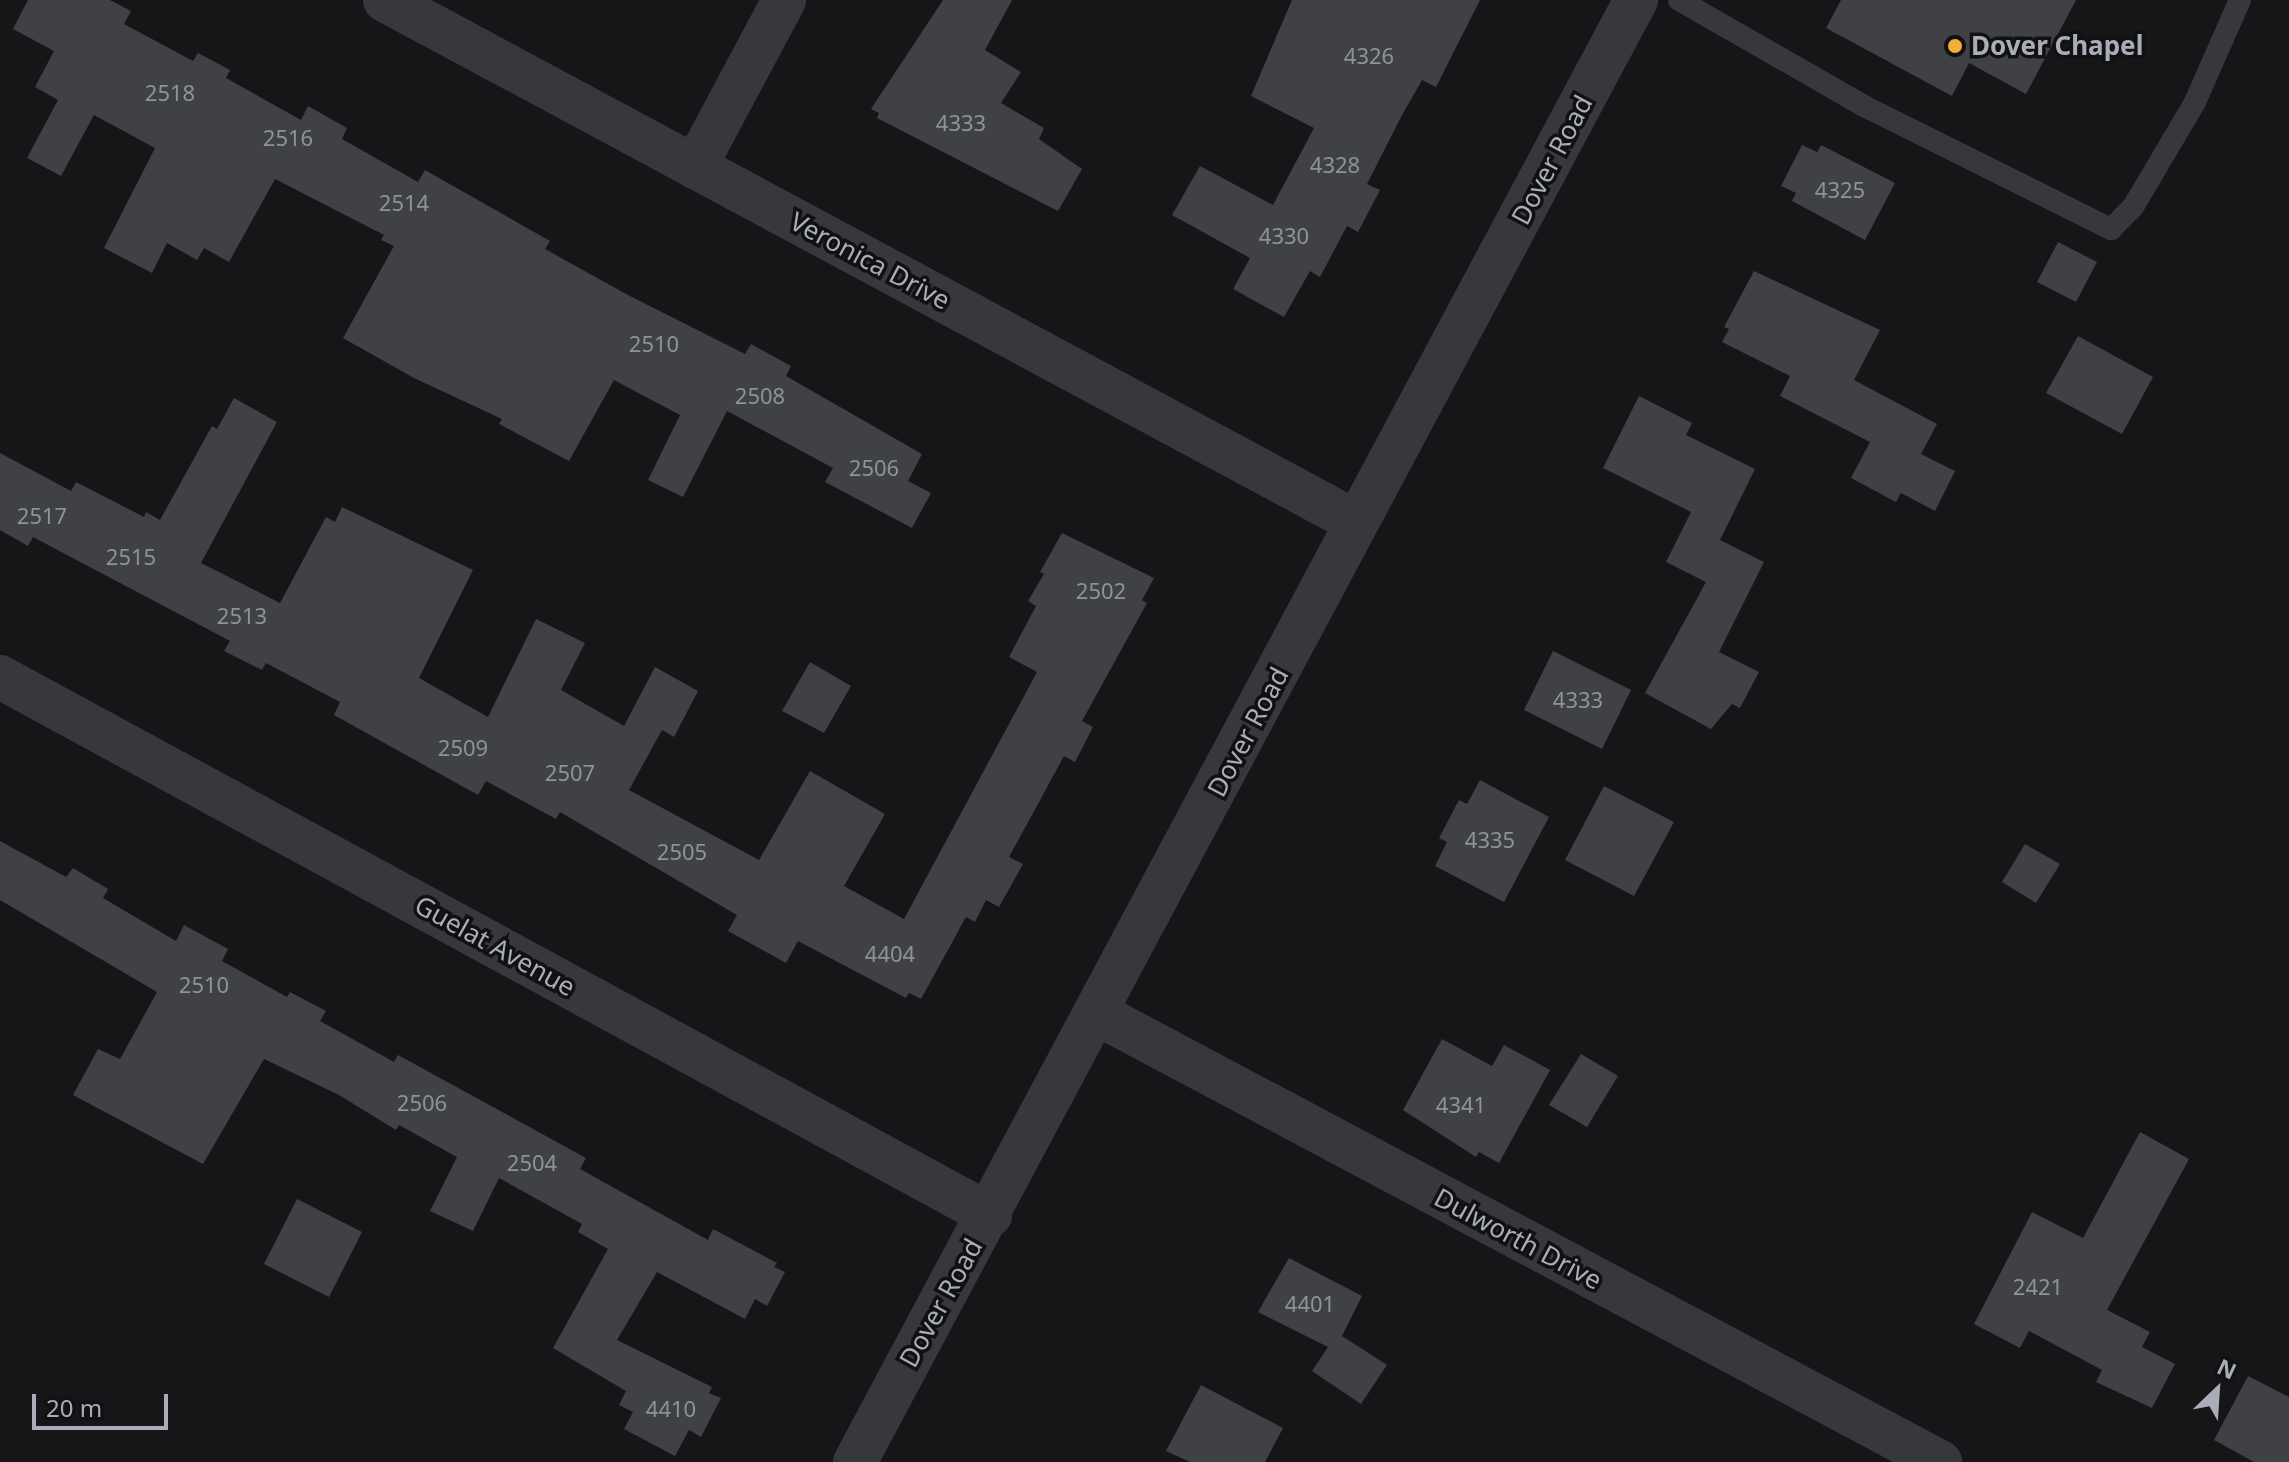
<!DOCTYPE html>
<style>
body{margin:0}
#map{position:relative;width:2289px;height:1462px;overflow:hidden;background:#161618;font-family:"Noto Sans",sans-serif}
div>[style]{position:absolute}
.building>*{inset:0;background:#404145}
.lane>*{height:22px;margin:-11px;padding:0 11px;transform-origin:11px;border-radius:11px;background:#37383d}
.street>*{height:44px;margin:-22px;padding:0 22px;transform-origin:22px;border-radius:22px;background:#37383d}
.dots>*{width:22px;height:22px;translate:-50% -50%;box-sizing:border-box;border:4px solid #111113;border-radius:50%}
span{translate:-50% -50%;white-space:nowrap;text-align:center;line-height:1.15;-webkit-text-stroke:7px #111113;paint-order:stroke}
.number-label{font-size:22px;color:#8e929b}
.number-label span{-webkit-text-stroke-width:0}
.poi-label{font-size:26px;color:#a8adb8;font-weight:700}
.left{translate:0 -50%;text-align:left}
.street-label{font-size:26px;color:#a8adb8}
.north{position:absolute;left:2177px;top:1350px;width:80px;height:80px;-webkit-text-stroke:6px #111113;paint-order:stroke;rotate:25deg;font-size:22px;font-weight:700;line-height:32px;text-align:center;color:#a8adb8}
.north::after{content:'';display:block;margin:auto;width:28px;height:36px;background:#a8adb8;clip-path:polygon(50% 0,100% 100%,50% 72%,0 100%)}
.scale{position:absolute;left:32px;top:1394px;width:136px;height:36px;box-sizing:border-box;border:4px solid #a8adb8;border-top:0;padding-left:10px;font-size:24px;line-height:28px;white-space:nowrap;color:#a8adb8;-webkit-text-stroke:6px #111113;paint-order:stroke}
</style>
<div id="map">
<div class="building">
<div style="clip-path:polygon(28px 0,110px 0,131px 11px,124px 24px,193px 61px,198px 53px,230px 70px,226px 78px,301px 120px,308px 106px,347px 128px,342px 139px,418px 182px,425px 170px,550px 241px,545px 249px,626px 294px,745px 354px,751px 344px,791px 366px,786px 376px,922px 454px,908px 481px,931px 493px,912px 528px,825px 482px,833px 468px,727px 411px,683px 497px,648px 480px,680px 415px,614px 380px,569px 461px,499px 424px,502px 419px,414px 378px,343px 338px,394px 246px,381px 240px,384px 235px,275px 179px,229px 262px,204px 248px,197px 260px,167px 243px,152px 273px,104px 248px,155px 148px,94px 115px,61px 176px,27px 158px,58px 100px,35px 87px,54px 51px,13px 29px)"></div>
<div style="clip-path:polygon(943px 0,1012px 0,985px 50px,1021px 72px,1001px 103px,1044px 128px,1039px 139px,1082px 169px,1058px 211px,877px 118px,879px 113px,871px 109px)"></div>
<div style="clip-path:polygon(1292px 0,1480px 0,1436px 87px,1422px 80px,1402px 115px,1367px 184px,1380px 190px,1358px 232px,1347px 226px,1320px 277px,1310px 271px,1284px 317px,1233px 289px,1250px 258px,1172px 215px,1200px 166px,1273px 205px,1314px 128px,1251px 96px)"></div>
<div style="clip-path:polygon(1841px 0,2076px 0,2026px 94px,1969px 63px,1952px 96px,1826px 28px)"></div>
<div style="clip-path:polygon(1802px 145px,1817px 152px,1821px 145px,1895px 183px,1865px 240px,1792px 201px,1796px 193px,1781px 186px)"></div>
<div style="clip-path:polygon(2058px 242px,2097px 262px,2076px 302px,2037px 282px)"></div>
<div style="clip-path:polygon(1754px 271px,1880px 330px,1854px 380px,1937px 424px,1921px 454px,1955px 471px,1935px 511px,1901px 493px,1896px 502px,1851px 478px,1870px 442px,1780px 396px,1790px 376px,1722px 342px,1729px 329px,1724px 327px)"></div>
<div style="clip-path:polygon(2078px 336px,2153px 377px,2122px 434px,2046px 393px)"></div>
<div style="clip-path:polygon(1639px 396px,1692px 423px,1686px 435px,1755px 469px,1720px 540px,1764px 562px,1719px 652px,1759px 672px,1740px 708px,1732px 704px,1711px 729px,1645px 693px,1706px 582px,1666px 562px,1691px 512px,1603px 468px)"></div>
<div style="clip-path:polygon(234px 398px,277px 422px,201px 563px,280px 603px,326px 517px,335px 522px,342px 507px,473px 570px,419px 678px,488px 717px,536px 619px,585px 643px,561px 690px,624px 726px,655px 667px,698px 691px,674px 737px,662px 730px,629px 790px,759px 860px,810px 771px,885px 814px,844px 886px,904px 919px,1037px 672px,1009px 657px,1036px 606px,1028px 601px,1044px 574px,1040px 572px,1062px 533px,1154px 578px,1142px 600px,1147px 603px,1082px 721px,1093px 727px,1075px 762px,1064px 756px,1009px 857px,1023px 864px,999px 907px,986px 900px,975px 922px,966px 917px,921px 999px,909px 993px,906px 998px,798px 941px,786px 963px,728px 931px,737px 915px,560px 812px,556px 819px,486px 781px,478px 795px,334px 715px,340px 702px,266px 663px,262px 670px,224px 651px,230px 641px,33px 537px,28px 546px,0 530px,0 453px,71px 491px,76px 482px,144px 517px,146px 512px,160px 520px,212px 426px,217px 429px)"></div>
<div style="clip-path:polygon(1553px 651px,1631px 690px,1602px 749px,1524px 710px)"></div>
<div style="clip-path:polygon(810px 662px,851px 686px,824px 733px,782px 711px)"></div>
<div style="clip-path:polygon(1480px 780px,1549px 817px,1504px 902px,1435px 866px,1447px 842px,1439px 838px,1459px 800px,1467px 804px)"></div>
<div style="clip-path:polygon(1604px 786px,1674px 822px,1634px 896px,1565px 860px)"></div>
<div style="clip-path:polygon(0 841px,66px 877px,73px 868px,108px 889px,103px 898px,176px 941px,184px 925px,228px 949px,222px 961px,287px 997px,290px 992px,326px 1011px,320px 1021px,394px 1062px,398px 1055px,586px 1158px,580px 1169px,708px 1240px,713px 1229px,777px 1263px,774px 1267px,785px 1272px,767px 1306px,755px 1299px,745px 1319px,657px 1272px,617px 1340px,712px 1387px,709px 1393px,721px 1398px,701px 1437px,689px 1430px,675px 1456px,624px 1429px,633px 1412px,619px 1405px,626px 1391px,553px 1348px,608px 1249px,578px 1232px,582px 1224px,499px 1178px,473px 1231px,430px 1211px,457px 1157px,399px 1125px,396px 1130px,339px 1095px,264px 1059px,203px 1164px,73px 1095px,98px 1049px,120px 1059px,157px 992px,0 900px)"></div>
<div style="clip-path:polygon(2025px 844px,2060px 864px,2036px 903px,2002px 882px)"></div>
<div style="clip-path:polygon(1442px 1039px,1492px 1066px,1504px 1045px,1550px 1070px,1499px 1163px,1479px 1152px,1476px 1157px,1403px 1110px)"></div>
<div style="clip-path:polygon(1581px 1054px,1618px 1076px,1587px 1127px,1549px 1105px)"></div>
<div style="clip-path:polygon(2140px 1132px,2189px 1159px,2107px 1310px,2150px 1332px,2142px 1347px,2175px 1364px,2152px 1408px,2096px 1382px,2102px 1370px,2029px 1331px,2020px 1348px,1974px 1324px,2032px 1212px,2083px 1238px)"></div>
<div style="clip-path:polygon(297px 1199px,362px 1232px,329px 1297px,264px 1264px)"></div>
<div style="clip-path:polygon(1289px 1258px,1362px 1296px,1342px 1336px,1387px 1365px,1361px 1404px,1312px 1371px,1328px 1347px,1258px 1312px)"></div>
<div style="clip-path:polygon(2248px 1376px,2289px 1397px,2289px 1462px,2254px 1462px,2214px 1440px)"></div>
<div style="clip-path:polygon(1201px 1385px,1283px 1428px,1265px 1462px,1190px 1462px,1166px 1451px)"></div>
</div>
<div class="lane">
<div style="left:1679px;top:0;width:215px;rotate:29.8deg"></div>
<div style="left:1866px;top:107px;width:274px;rotate:26.5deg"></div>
<div style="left:2111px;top:229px;width:31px;rotate:-45deg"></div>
<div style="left:2133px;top:207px;width:122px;rotate:-59.4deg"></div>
<div style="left:2195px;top:102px;width:111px;rotate:-66.2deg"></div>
</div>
<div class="street">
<div style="left:385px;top:0;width:1102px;rotate:28.26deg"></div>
<div style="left:695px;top:167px;width:189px;rotate:-61.9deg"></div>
<div style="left:0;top:677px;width:1127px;rotate:28.52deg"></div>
<div style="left:1098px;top:1014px;width:954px;rotate:28.02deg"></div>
<div style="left:855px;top:1462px;width:1658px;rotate:-61.89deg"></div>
</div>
<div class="dots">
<div style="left:1955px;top:46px;background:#f2b134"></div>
</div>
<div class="number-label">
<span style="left:1369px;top:56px">4326</span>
<span style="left:170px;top:93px">2518</span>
<span style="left:961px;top:123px">4333</span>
<span style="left:288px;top:138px">2516</span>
<span style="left:1335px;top:165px">4328</span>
<span style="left:1840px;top:190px">4325</span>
<span style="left:404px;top:203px">2514</span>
<span style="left:1284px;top:236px">4330</span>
<span style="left:654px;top:344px">2510</span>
<span style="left:760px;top:396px">2508</span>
<span style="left:874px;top:468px">2506</span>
<span style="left:42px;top:516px">2517</span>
<span style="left:131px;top:557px">2515</span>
<span style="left:1101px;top:591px">2502</span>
<span style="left:242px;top:616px">2513</span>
<span style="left:1578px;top:700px">4333</span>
<span style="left:463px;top:748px">2509</span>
<span style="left:570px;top:773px">2507</span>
<span style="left:1490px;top:840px">4335</span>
<span style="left:682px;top:852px">2505</span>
<span style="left:890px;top:954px">4404</span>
<span style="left:204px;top:985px">2510</span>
<span style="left:422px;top:1103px">2506</span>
<span style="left:1461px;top:1105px">4341</span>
<span style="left:532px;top:1163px">2504</span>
<span style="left:2038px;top:1287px">2421</span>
<span style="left:1310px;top:1304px">4401</span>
<span style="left:671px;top:1409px">4410</span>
</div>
<div class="poi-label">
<span class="left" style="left:1971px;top:46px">Dover Chapel</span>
</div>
<div class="street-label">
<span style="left:1552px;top:160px;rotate:-62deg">Dover Road</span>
<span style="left:870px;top:261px;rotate:28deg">Veronica Drive</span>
<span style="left:1248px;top:732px;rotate:-62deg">Dover Road</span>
<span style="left:495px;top:946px;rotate:29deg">Guelat Avenue</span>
<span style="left:1518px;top:1239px;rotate:28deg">Dulworth Drive</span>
<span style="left:941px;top:1303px;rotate:-61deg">Dover Road</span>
</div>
<div class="north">N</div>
<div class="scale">20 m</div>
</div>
